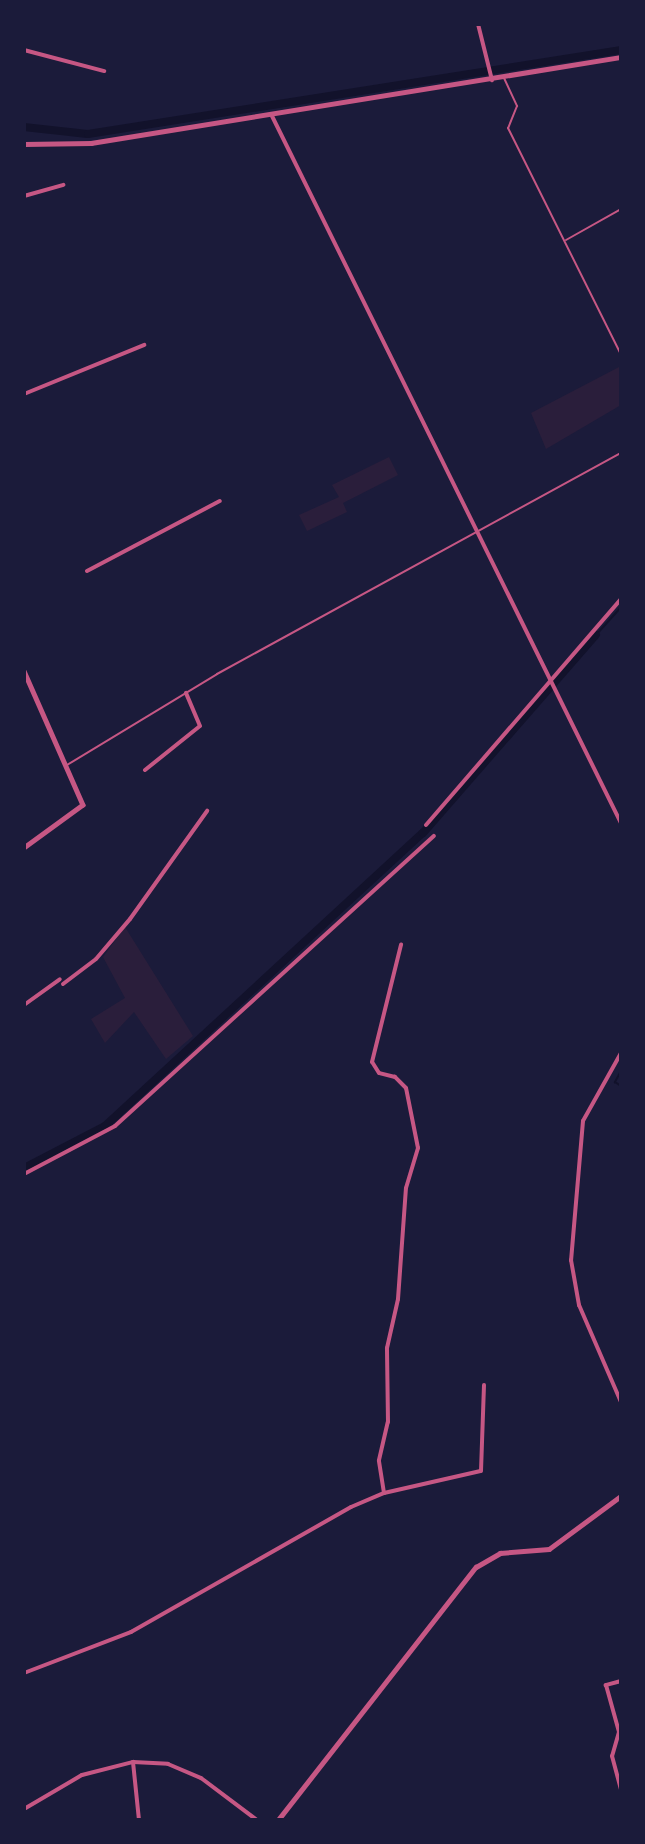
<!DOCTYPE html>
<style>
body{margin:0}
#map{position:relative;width:645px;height:1844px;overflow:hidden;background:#1b1b3a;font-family:Bitter,serif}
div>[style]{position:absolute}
.green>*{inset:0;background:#2a1e3b}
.stream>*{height:2px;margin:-1px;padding:0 1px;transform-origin:1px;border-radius:1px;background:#12122b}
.canal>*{height:8px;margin:-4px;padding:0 4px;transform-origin:4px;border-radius:4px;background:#12122b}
.service>*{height:2px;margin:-1px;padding:0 1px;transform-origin:1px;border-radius:1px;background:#c65784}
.minor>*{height:4px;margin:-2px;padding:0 2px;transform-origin:2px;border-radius:2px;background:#c65784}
.tertiary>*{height:4.5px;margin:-2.25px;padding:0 2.25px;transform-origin:2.25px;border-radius:2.25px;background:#c65784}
span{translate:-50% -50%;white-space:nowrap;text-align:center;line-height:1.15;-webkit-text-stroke:4.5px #1b1b3a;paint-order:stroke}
.frame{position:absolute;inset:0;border:26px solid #1b1b3a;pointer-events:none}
</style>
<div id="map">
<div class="green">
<div style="clip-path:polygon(621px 366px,621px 405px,546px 449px,531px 413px)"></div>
<div style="clip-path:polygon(389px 457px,398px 475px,343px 503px,347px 512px,307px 531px,299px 515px,339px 497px,332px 485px)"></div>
<div style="clip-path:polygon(125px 927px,193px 1036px,166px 1059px,134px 1012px,105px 1043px,91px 1019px,125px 998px,103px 957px)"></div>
</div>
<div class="stream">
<div style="left:596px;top:635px;width:38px;rotate:-48deg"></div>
<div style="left:621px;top:1071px;width:13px;rotate:119deg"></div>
<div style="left:615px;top:1082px;width:7px;rotate:34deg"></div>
</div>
<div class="canal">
<div style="left:24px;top:127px;width:64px;rotate:6.2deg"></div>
<div style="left:88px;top:134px;width:540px;rotate:-8.96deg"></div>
<div style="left:24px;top:1168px;width:91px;rotate:-27.4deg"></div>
<div style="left:105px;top:1126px;width:432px;rotate:-42.7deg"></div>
<div style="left:423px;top:833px;width:263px;rotate:-48.9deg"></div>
</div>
<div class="service">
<div style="left:504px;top:78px;width:31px;rotate:65deg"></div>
<div style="left:517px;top:106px;width:24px;rotate:112deg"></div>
<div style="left:508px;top:128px;width:254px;rotate:63.5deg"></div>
<div style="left:566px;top:240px;width:63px;rotate:-29.4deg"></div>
<div style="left:67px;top:765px;width:175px;rotate:-31.2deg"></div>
<div style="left:217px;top:674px;width:460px;rotate:-28.7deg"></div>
</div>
<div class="minor">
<div style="left:478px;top:24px;width:58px;rotate:76deg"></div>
<div style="left:24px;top:50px;width:83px;rotate:14.7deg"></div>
<div style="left:272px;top:116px;width:788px;rotate:63.73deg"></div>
<div style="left:24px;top:196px;width:41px;rotate:-15.8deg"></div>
<div style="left:24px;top:394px;width:130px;rotate:-22.2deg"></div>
<div style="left:87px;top:571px;width:150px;rotate:-27.8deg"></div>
<div style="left:145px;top:770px;width:70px;rotate:-38.7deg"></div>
<div style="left:200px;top:726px;width:36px;rotate:-113deg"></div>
<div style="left:426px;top:825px;width:298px;rotate:-49.2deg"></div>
<div style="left:63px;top:984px;width:41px;rotate:-37.1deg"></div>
<div style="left:96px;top:959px;width:52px;rotate:-49.6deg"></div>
<div style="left:130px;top:919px;width:133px;rotate:-54.5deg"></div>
<div style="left:24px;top:1005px;width:44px;rotate:-35.8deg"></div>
<div style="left:621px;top:1053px;width:78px;rotate:119.2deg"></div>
<div style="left:583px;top:1121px;width:140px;rotate:94.9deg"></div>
<div style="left:571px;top:1260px;width:46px;rotate:79.9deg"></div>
<div style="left:579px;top:1305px;width:106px;rotate:66.6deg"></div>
<div style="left:24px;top:1174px;width:103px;rotate:-27.8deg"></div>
<div style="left:115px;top:1126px;width:431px;rotate:-42.3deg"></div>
<div style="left:384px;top:1493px;width:33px;rotate:-99deg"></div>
<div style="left:379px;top:1460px;width:39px;rotate:-77deg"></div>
<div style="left:388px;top:1422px;width:74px;rotate:-90.8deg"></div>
<div style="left:387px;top:1348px;width:50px;rotate:-77.3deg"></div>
<div style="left:398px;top:1299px;width:111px;rotate:-85.9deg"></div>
<div style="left:406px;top:1188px;width:42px;rotate:-73.3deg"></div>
<div style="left:418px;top:1148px;width:61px;rotate:-101.3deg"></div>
<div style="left:406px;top:1088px;width:16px;rotate:-135deg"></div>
<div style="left:395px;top:1077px;width:16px;rotate:-166deg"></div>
<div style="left:379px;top:1073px;width:13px;rotate:-122deg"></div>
<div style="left:372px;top:1062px;width:121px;rotate:-76.1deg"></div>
<div style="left:24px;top:1673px;width:115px;rotate:-21deg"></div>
<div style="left:131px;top:1632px;width:253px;rotate:-29.6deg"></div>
<div style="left:351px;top:1507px;width:36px;rotate:-23deg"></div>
<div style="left:384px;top:1493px;width:99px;rotate:-12.8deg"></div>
<div style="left:481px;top:1471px;width:86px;rotate:-88deg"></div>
<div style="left:621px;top:1681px;width:16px;rotate:165deg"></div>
<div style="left:606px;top:1685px;width:49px;rotate:74.5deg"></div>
<div style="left:619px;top:1732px;width:25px;rotate:106deg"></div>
<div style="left:612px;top:1756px;width:35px;rotate:75deg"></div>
<div style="left:133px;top:1762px;width:58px;rotate:84.1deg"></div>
<div style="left:24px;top:1809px;width:67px;rotate:-30.4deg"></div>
<div style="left:82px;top:1775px;width:53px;rotate:-14.3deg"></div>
<div style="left:133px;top:1762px;width:35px;rotate:3deg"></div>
<div style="left:168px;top:1764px;width:36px;rotate:23deg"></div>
<div style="left:201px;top:1778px;width:70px;rotate:36.9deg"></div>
</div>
<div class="tertiary">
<div style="left:24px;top:144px;width:67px;rotate:-0.9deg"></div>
<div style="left:91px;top:143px;width:537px;rotate:-9.22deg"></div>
<div style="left:24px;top:671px;width:146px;rotate:66.2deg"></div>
<div style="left:83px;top:805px;width:73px;rotate:143.9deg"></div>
<div style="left:278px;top:1820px;width:321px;rotate:-52deg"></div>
<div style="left:476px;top:1567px;width:28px;rotate:-30deg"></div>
<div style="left:500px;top:1553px;width:49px;rotate:-4.7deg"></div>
<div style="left:549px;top:1549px;width:89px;rotate:-36.4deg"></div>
</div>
<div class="frame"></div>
</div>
